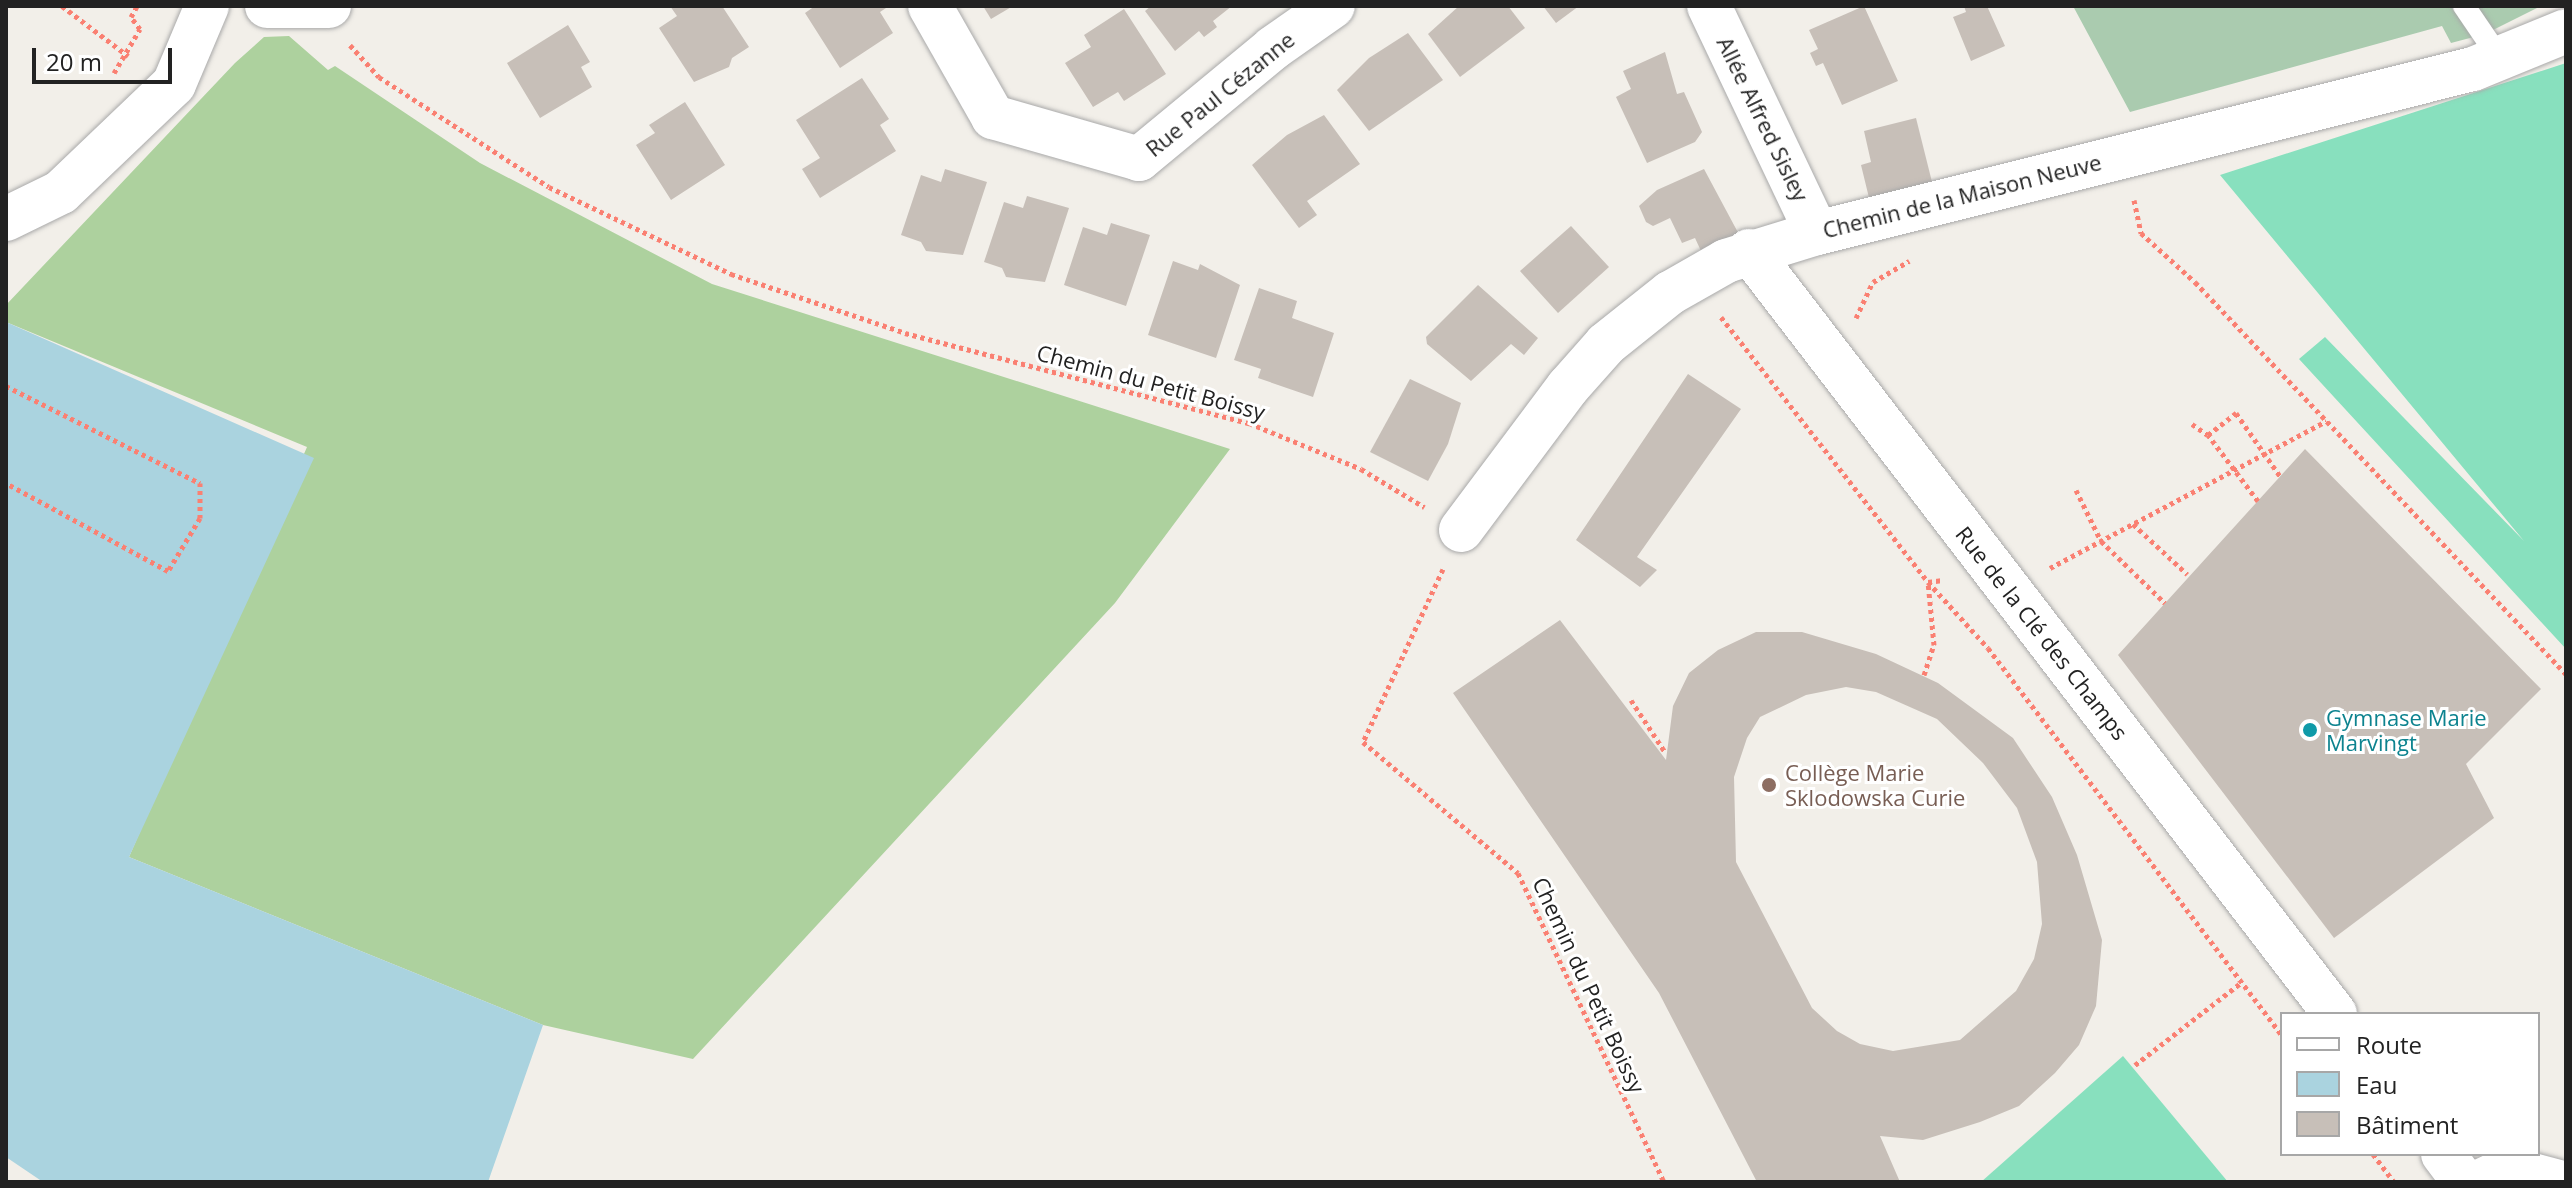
<!DOCTYPE html>
<meta charset="utf-8">
<style>
body{margin:0}
#map{position:relative;width:2572px;height:1188px;overflow:hidden;background:#f2efe9;font-family:"Open Sans",sans-serif}
div>[style]{position:absolute}
.forest>*{inset:0;background:#add19e}
.cemetery>*{inset:0;background:#aacbaf}
.pitch>*{inset:0;background:#88e0be}
.water>*{inset:0;background:#aad3df}
.building>*{inset:0;background:#c7bfb8}
.path>*{height:5px;margin-top:-2.5px;transform-origin:0;background:repeating-linear-gradient(90deg,#fa8072 0 4px,transparent 0 8px)}
.roads{filter:drop-shadow(0 0 2px #a9a9a9) drop-shadow(0 0 2px #a9a9a9)}
.lane>*{height:22px;margin:-11px;padding:0 11px;transform-origin:11px;border-radius:11px;background:#fff}
.street>*{height:44px;margin:-22px;padding:0 22px;transform-origin:22px;border-radius:22px;background:#fff}
.dots>*{width:22px;height:22px;translate:-50% -50%;box-sizing:border-box;border:4px solid #fff;border-radius:50%}
span{translate:-50% -50%;white-space:nowrap;text-align:center;line-height:1.15;-webkit-text-stroke:6px #fff;paint-order:stroke}
.street-label{font-size:22px;color:#222}
.culture-label{font-size:22px;color:#0d838f}
.left{translate:0 -50%;text-align:left}
.education-label{font-size:22px;color:#785e54}
.frame{position:absolute;inset:0;border:8px solid #222;pointer-events:none}
.legend{position:absolute;left:2280px;top:1012px;width:260px;height:144px;box-sizing:border-box;background:#fff;border:2px solid #a7a7a7;margin:0;padding:10px 14px;list-style:none;font-size:24px;color:#222}
.legend li{display:flex;align-items:center;gap:16px;height:40px}
.legend b{width:40px;border:2px solid #a7a7a7}
.scale{position:absolute;left:32px;top:48px;width:140px;height:36px;box-sizing:border-box;border:4px solid #222;border-top:0;padding-left:10px;font-size:24px;line-height:28px;white-space:nowrap;color:#222;-webkit-text-stroke:6px #fff;paint-order:stroke}
</style>
<div id="map">
<div class="forest">
<div style="clip-path:polygon(289px 36px,328px 70px,335px 66px,480px 163px,712px 284px,1230px 449px,1115px 603px,693px 1059px,543px 1025px,129px 857px,307px 447px,6px 322px,6px 305px,235px 63px,264px 37px)"></div>
</div>
<div class="cemetery">
<div style="clip-path:polygon(2073px 6px,2541px 6px,2485px 34px,2451px 43px,2442px 26px,2130px 112px)"></div>
</div>
<div class="pitch">
<div style="clip-path:polygon(2566px 63px,2566px 649px,2299px 359px,2325px 337px,2524px 541px,2220px 175px)"></div>
<div style="clip-path:polygon(2123px 1056px,2228px 1182px,1981px 1182px)"></div>
</div>
<div class="water">
<div style="clip-path:polygon(6px 322px,314px 458px,129px 857px,543px 1025px,488px 1182px,43px 1182px,6px 1157px)"></div>
</div>
<div class="building">
<div style="clip-path:polygon(670px 6px,722px 6px,749px 47px,732px 58px,729px 67px,694px 82px,659px 28px,677px 16px)"></div>
<div style="clip-path:polygon(815px 6px,889px 6px,880px 12px,893px 33px,840px 68px,805px 13px)"></div>
<div style="clip-path:polygon(983px 6px,1013px 6px,991px 19px)"></div>
<div style="clip-path:polygon(1151px 6px,1232px 6px,1213px 21px,1217px 27px,1204px 37px,1199px 31px,1175px 51px,1145px 11px)"></div>
<div style="clip-path:polygon(1459px 6px,1508px 6px,1525px 28px,1460px 77px,1428px 34px)"></div>
<div style="clip-path:polygon(1543px 6px,1579px 6px,1556px 23px)"></div>
<div style="clip-path:polygon(1864px 6px,1898px 81px,1842px 105px,1823px 63px,1816px 66px,1810px 53px,1818px 49px,1809px 30px)"></div>
<div style="clip-path:polygon(1964px 6px,1987px 6px,2005px 46px,1971px 61px,1953px 17px,1966px 12px)"></div>
<div style="clip-path:polygon(1124px 9px,1166px 74px,1124px 101px,1118px 92px,1093px 107px,1065px 63px,1091px 47px,1084px 35px)"></div>
<div style="clip-path:polygon(568px 25px,590px 62px,581px 67px,592px 87px,540px 118px,507px 63px)"></div>
<div style="clip-path:polygon(1408px 33px,1443px 80px,1369px 131px,1337px 90px,1369px 58px)"></div>
<div style="clip-path:polygon(1665px 52px,1677px 94px,1684px 92px,1702px 132px,1695px 142px,1647px 163px,1616px 97px,1631px 89px,1623px 71px)"></div>
<div style="clip-path:polygon(862px 78px,889px 119px,880px 125px,896px 151px,820px 198px,802px 169px,820px 158px,796px 120px)"></div>
<div style="clip-path:polygon(685px 102px,725px 165px,671px 200px,636px 145px,655px 133px,649px 125px)"></div>
<div style="clip-path:polygon(1324px 115px,1360px 164px,1307px 201px,1317px 215px,1299px 228px,1252px 165px,1287px 135px)"></div>
<div style="clip-path:polygon(1916px 118px,1934px 190px,1871px 206px,1861px 165px,1871px 162px,1864px 131px)"></div>
<div style="clip-path:polygon(945px 169px,987px 182px,963px 255px,926px 251px,921px 242px,901px 235px,921px 175px,941px 182px)"></div>
<div style="clip-path:polygon(1704px 169px,1742px 240px,1701px 251px,1695px 238px,1682px 243px,1670px 218px,1653px 226px,1646px 222px,1639px 206px,1657px 190px)"></div>
<div style="clip-path:polygon(1027px 196px,1069px 208px,1045px 282px,1006px 277px,1002px 268px,984px 262px,1004px 202px,1023px 208px)"></div>
<div style="clip-path:polygon(1111px 223px,1150px 235px,1126px 306px,1064px 285px,1083px 227px,1107px 235px)"></div>
<div style="clip-path:polygon(1571px 226px,1609px 267px,1558px 313px,1520px 271px)"></div>
<div style="clip-path:polygon(1173px 261px,1198px 270px,1200px 264px,1240px 285px,1216px 358px,1148px 335px)"></div>
<div style="clip-path:polygon(1478px 285px,1538px 338px,1524px 355px,1511px 344px,1471px 381px,1427px 344px,1426px 337px)"></div>
<div style="clip-path:polygon(1259px 288px,1297px 301px,1292px 318px,1334px 333px,1313px 397px,1258px 378px,1261px 369px,1234px 360px)"></div>
<div style="clip-path:polygon(1688px 374px,1741px 409px,1637px 557px,1657px 570px,1640px 587px,1576px 540px)"></div>
<div style="clip-path:polygon(1410px 379px,1461px 403px,1448px 444px,1428px 481px,1370px 452px)"></div>
<div style="clip-path:polygon(2305px 449px,2541px 689px,2466px 764px,2494px 818px,2334px 938px,2118px 655px)"></div>
<div style="clip-path:polygon(evenodd,1560px 620px,1666px 760px,1673px 706px,1689px 673px,1718px 650px,1756px 632px,1802px 632px,1876px 654px,1938px 683px,2013px 738px,2052px 797px,2077px 855px,2102px 940px,2096px 1006px,2079px 1045px,2055px 1073px,2019px 1106px,1980px 1122px,1923px 1140px,1880px 1136px,1900px 1182px,1757px 1182px,1659px 993px,1453px 693px,1560px 620px,1846px 687px,1876px 692px,1937px 719px,1983px 763px,2017px 808px,2037px 862px,2042px 924px,2034px 959px,2016px 991px,1960px 1040px,1893px 1051px,1860px 1044px,1837px 1031px,1812px 1008px,1736px 862px,1734px 777px,1747px 738px,1760px 717px,1806px 695px,1846px 687px)"></div>
</div>
<div class="path">
<div style="left:62px;top:6px;width:83px;rotate:37.1deg"></div>
<div style="left:350px;top:45px;width:43px;rotate:47.8deg"></div>
<div style="left:379px;top:77px;width:202px;rotate:32.9deg"></div>
<div style="left:549px;top:187px;width:202px;rotate:25.5deg"></div>
<div style="left:731px;top:274px;width:184px;rotate:18.7deg"></div>
<div style="left:905px;top:333px;width:356px;rotate:14.7deg"></div>
<div style="left:1249px;top:423px;width:121px;rotate:22.3deg"></div>
<div style="left:1361px;top:469px;width:74px;rotate:31.1deg"></div>
<div style="left:114px;top:73px;width:51px;rotate:-59.4deg"></div>
<div style="left:140px;top:29px;width:15px;rotate:-127deg"></div>
<div style="left:131px;top:17px;width:13px;rotate:-61deg"></div>
<div style="left:2134px;top:200px;width:34px;rotate:78deg"></div>
<div style="left:2141px;top:233px;width:73px;rotate:42.2deg"></div>
<div style="left:2195px;top:282px;width:540px;rotate:46.58deg"></div>
<div style="left:1721px;top:317px;width:336px;rotate:52deg"></div>
<div style="left:1928px;top:582px;width:89px;rotate:47.7deg"></div>
<div style="left:1988px;top:648px;width:486px;rotate:52.8deg"></div>
<div style="left:1856px;top:318px;width:40px;rotate:-65deg"></div>
<div style="left:1873px;top:282px;width:42px;rotate:-30.3deg"></div>
<div style="left:6px;top:386px;width:217px;rotate:26.6deg"></div>
<div style="left:200px;top:483px;width:35px;rotate:90deg"></div>
<div style="left:200px;top:518px;width:62px;rotate:121.1deg"></div>
<div style="left:168px;top:571px;width:184px;rotate:-151.5deg"></div>
<div style="left:2192px;top:424px;width:19px;rotate:35deg"></div>
<div style="left:2076px;top:490px;width:57px;rotate:63.9deg"></div>
<div style="left:2101px;top:541px;width:89px;rotate:44.1deg"></div>
<div style="left:2258px;top:501px;width:83px;rotate:-127.1deg"></div>
<div style="left:2208px;top:435px;width:36px;rotate:-38deg"></div>
<div style="left:2236px;top:413px;width:77px;rotate:55.1deg"></div>
<div style="left:2133px;top:524px;width:74px;rotate:42.8deg"></div>
<div style="left:2050px;top:568px;width:313px;rotate:-28deg"></div>
<div style="left:1443px;top:569px;width:191px;rotate:114.8deg"></div>
<div style="left:1363px;top:742px;width:203px;rotate:40.2deg"></div>
<div style="left:1518px;top:873px;width:342px;rotate:64.7deg"></div>
<div style="left:1924px;top:675px;width:32px;rotate:-72deg"></div>
<div style="left:1934px;top:645px;width:63px;rotate:-95.4deg"></div>
<div style="left:1928px;top:582px;width:15px;rotate:-8deg"></div>
<div style="left:1631px;top:700px;width:62px;rotate:56.8deg"></div>
<div style="left:2135px;top:1065px;width:135px;rotate:-37.8deg"></div>
<div style="left:2373px;top:1154px;width:35px;rotate:53deg"></div>
</div>
<div class="roads">
<div class="lane">
<div style="left:2464px;top:6px;width:64px;rotate:55.8deg"></div>
</div>
<div class="street">
<div style="left:267px;top:6px;width:62px"></div>
<div style="left:930px;top:6px;width:128px;rotate:60.4deg"></div>
<div style="left:993px;top:117px;width:152px;rotate:16deg"></div>
<div style="left:1139px;top:159px;width:174px;rotate:-39.6deg"></div>
<div style="left:1273px;top:48px;width:73px;rotate:-35deg"></div>
<div style="left:1709px;top:6px;width:251px;rotate:64.6deg"></div>
<div style="left:6px;top:219px;width:61px;rotate:-26.1deg"></div>
<div style="left:61px;top:192px;width:156px;rotate:-43.7deg"></div>
<div style="left:174px;top:84px;width:85px;rotate:-67.1deg"></div>
<div style="left:1749px;top:251px;width:962px;rotate:52.47deg"></div>
<div style="left:1461px;top:530px;width:179px;rotate:-53.2deg"></div>
<div style="left:1568px;top:387px;width:57px;rotate:-48.5deg"></div>
<div style="left:1606px;top:344px;width:82px;rotate:-38.6deg"></div>
<div style="left:1670px;top:293px;width:64px;rotate:-29.7deg"></div>
<div style="left:1726px;top:261px;width:95px;rotate:-17.1deg"></div>
<div style="left:1817px;top:233px;width:676px;rotate:-14.04deg"></div>
<div style="left:2473px;top:69px;width:100px;rotate:-22.2deg"></div>
<div style="left:2443px;top:1154px;width:35px;rotate:53deg"></div>
<div style="left:2479px;top:1182px;width:19px;rotate:-25deg"></div>
<div style="left:2496px;top:1174px;width:29px;rotate:-2deg"></div>
<div style="left:2525px;top:1173px;width:34px;rotate:15deg"></div>
</div>
</div>
<div class="dots">
<div style="left:2310px;top:730px;background:#0f9aa8"></div>
<div style="left:1769px;top:785px;background:#8d6e63"></div>
</div>
<div class="street-label">
<span style="left:1220px;top:94px;rotate:-39deg">Rue Paul Cézanne</span>
<span style="left:1763px;top:119px;rotate:64deg">Allée Alfred Sisley</span>
<span style="left:1962px;top:196px;rotate:-14deg">Chemin de la Maison Neuve</span>
<span style="left:1151px;top:382px;rotate:15deg">Chemin du Petit Boissy</span>
<span style="left:2042px;top:633px;rotate:52deg">Rue de la Clé des Champs</span>
<span style="left:1589px;top:985px;rotate:65deg">Chemin du Petit Boissy</span>
</div>
<div class="culture-label">
<span class="left" style="left:2326px;top:730px">Gymnase Marie<br>Marvingt</span>
</div>
<div class="education-label">
<span class="left" style="left:1785px;top:785px">Collège Marie<br>Sklodowska Curie</span>
</div>
<div class="frame"></div>
<ul class="legend">
<li><b style="height:10px;background:#fff"></b>Route</li>
<li><b style="height:22px;background:#aad3df"></b>Eau</li>
<li><b style="height:22px;background:#c7bfb8"></b>Bâtiment</li>
</ul>
<div class="scale">20 m</div>
</div>
